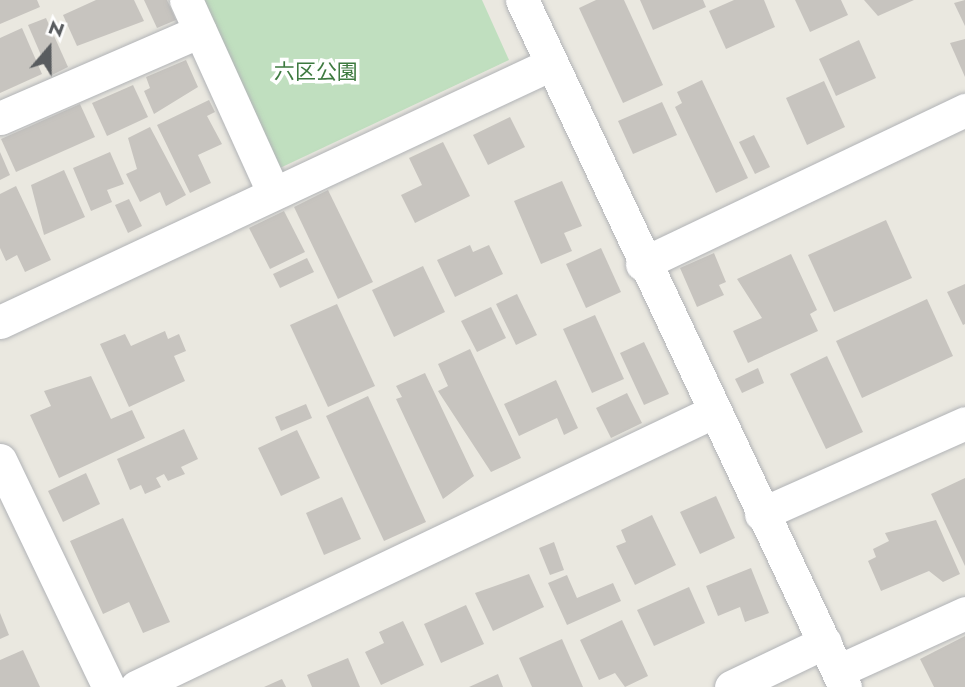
<!DOCTYPE html>
<meta charset="utf-8">
<style>
body{margin:0}
#map{position:relative;width:965px;height:687px;overflow:hidden;background:#eae8e0;font-family:Jost,"Noto Sans JP",sans-serif}
div>[style]{position:absolute}
.green>*{inset:0;background:#c0dfbf}
.building>*{inset:0;background:#c7c4bf}
.roads{filter:drop-shadow(0 0 2px #b1b3b6) drop-shadow(0 0 2px #b1b3b6)}
.minor>*{height:33px;margin:-16.5px;padding:0 16.5px;transform-origin:16.5px;border-radius:16.5px;background:#fff}
span{translate:-50% -50%;white-space:nowrap;text-align:center;line-height:1.15;-webkit-text-stroke:7px #fff;paint-order:stroke}
.park-label{font-size:21px;color:#3e7a40}
.north{position:absolute;left:14px;top:14px;width:70px;height:70px;-webkit-text-stroke:5px #fff;paint-order:stroke;rotate:20deg;font-size:19px;font-weight:700;line-height:28px;text-align:center;color:#595c5f}
.north::after{content:'';display:block;margin:auto;width:24px;height:32px;background:#595c5f;clip-path:polygon(50% 0,100% 100%,50% 72%,0 100%)}
</style>
<div id="map">
<div class="green">
<div style="clip-path:polygon(203px 0,482px 0,509px 60px,280px 168px)"></div>
</div>
<div class="building">
<div style="clip-path:polygon(0 0,37px 0,40px 7px,0 24px)"></div>
<div style="clip-path:polygon(96px 0,134px 0,144px 21px,77px 46px,63px 15px)"></div>
<div style="clip-path:polygon(144px 0,167px 0,176px 20px,157px 28px)"></div>
<div style="clip-path:polygon(596px 0,624px 0,663px 85px,623px 103px,579px 8px)"></div>
<div style="clip-path:polygon(640px 0,703px 0,706px 7px,653px 30px)"></div>
<div style="clip-path:polygon(734px 0,764px 0,775px 27px,726px 49px,709px 11px)"></div>
<div style="clip-path:polygon(795px 0,841px 0,848px 15px,810px 32px)"></div>
<div style="clip-path:polygon(864px 0,914px 0,878px 16px)"></div>
<div style="clip-path:polygon(965px 0,965px 26px,954px 3px)"></div>
<div style="clip-path:polygon(46px 18px,68px 67px,50px 76px,28px 25px)"></div>
<div style="clip-path:polygon(22px 28px,42px 74px,0 93px,0 38px)"></div>
<div style="clip-path:polygon(965px 39px,965px 77px,950px 43px)"></div>
<div style="clip-path:polygon(859px 40px,876px 78px,836px 96px,819px 59px)"></div>
<div style="clip-path:polygon(186px 60px,198px 87px,154px 114px,144px 91px,150px 88px,146px 77px)"></div>
<div style="clip-path:polygon(702px 80px,748px 178px,716px 193px,675px 107px,682px 103px,677px 92px)"></div>
<div style="clip-path:polygon(824px 81px,845px 127px,807px 145px,786px 98px)"></div>
<div style="clip-path:polygon(133px 85px,148px 117px,107px 136px,92px 103px)"></div>
<div style="clip-path:polygon(209px 100px,215px 112px,207px 116px,222px 144px,198px 155px,211px 183px,190px 193px,157px 125px)"></div>
<div style="clip-path:polygon(662px 102px,677px 135px,633px 154px,618px 121px)"></div>
<div style="clip-path:polygon(80px 104px,95px 137px,16px 172px,1px 139px)"></div>
<div style="clip-path:polygon(510px 117px,525px 147px,488px 165px,473px 135px)"></div>
<div style="clip-path:polygon(150px 127px,186px 195px,166px 206px,160px 192px,140px 202px,126px 174px,137px 169px,128px 138px)"></div>
<div style="clip-path:polygon(754px 135px,770px 167px,755px 174px,739px 142px)"></div>
<div style="clip-path:polygon(443px 142px,470px 196px,415px 223px,401px 195px,422px 185px,409px 158px)"></div>
<div style="clip-path:polygon(0 152px,10px 175px,0 180px)"></div>
<div style="clip-path:polygon(110px 152px,124px 184px,107px 190px,112px 202px,91px 211px,73px 168px)"></div>
<div style="clip-path:polygon(64px 170px,85px 217px,44px 235px,31px 185px)"></div>
<div style="clip-path:polygon(562px 181px,582px 226px,564px 233px,572px 251px,541px 264px,514px 201px)"></div>
<div style="clip-path:polygon(16px 186px,51px 260px,25px 272px,17px 255px,6px 261px,0 248px,0 194px)"></div>
<div style="clip-path:polygon(328px 190px,373px 282px,338px 299px,294px 207px)"></div>
<div style="clip-path:polygon(129px 199px,142px 226px,128px 233px,115px 205px)"></div>
<div style="clip-path:polygon(284px 211px,305px 252px,270px 269px,249px 228px)"></div>
<div style="clip-path:polygon(886px 220px,912px 278px,834px 312px,808px 255px)"></div>
<div style="clip-path:polygon(470px 245px,473px 252px,489px 245px,503px 274px,455px 297px,437px 260px)"></div>
<div style="clip-path:polygon(601px 248px,621px 292px,586px 308px,566px 264px)"></div>
<div style="clip-path:polygon(714px 253px,726px 282px,719px 285px,724px 295px,697px 307px,680px 268px)"></div>
<div style="clip-path:polygon(791px 254px,817px 310px,810px 314px,818px 331px,748px 363px,733px 331px,762px 318px,737px 279px)"></div>
<div style="clip-path:polygon(307px 258px,314px 272px,280px 288px,273px 274px)"></div>
<div style="clip-path:polygon(423px 266px,445px 312px,394px 337px,372px 290px)"></div>
<div style="clip-path:polygon(965px 284px,965px 324px,963px 325px,947px 292px)"></div>
<div style="clip-path:polygon(517px 294px,537px 335px,516px 345px,496px 304px)"></div>
<div style="clip-path:polygon(927px 299px,953px 356px,862px 398px,836px 341px)"></div>
<div style="clip-path:polygon(337px 304px,375px 386px,328px 407px,290px 325px)"></div>
<div style="clip-path:polygon(491px 307px,506px 338px,477px 352px,461px 321px)"></div>
<div style="clip-path:polygon(595px 315px,624px 379px,592px 393px,563px 329px)"></div>
<div style="clip-path:polygon(165px 331px,168px 339px,179px 334px,186px 351px,174px 356px,185px 381px,129px 407px,100px 344px,125px 334px,131px 346px)"></div>
<div style="clip-path:polygon(644px 342px,669px 394px,644px 405px,620px 353px)"></div>
<div style="clip-path:polygon(470px 349px,521px 458px,491px 472px,438px 391px,448px 386px,438px 364px)"></div>
<div style="clip-path:polygon(827px 356px,863px 432px,826px 449px,790px 374px)"></div>
<div style="clip-path:polygon(758px 368px,764px 383px,742px 393px,735px 379px)"></div>
<div style="clip-path:polygon(425px 373px,474px 476px,443px 499px,396px 399px,402px 397px,396px 386px)"></div>
<div style="clip-path:polygon(91px 376px,111px 419px,132px 410px,145px 438px,59px 478px,30px 415px,51px 406px,44px 391px)"></div>
<div style="clip-path:polygon(556px 380px,578px 428px,564px 435px,557px 418px,519px 436px,504px 404px)"></div>
<div style="clip-path:polygon(627px 393px,642px 423px,611px 438px,596px 408px)"></div>
<div style="clip-path:polygon(368px 396px,426px 522px,384px 541px,326px 416px)"></div>
<div style="clip-path:polygon(306px 404px,312px 418px,281px 431px,275px 417px)"></div>
<div style="clip-path:polygon(184px 429px,198px 459px,181px 467px,185px 474px,168px 481px,164px 474px,156px 478px,161px 487px,145px 494px,141px 485px,130px 490px,117px 459px)"></div>
<div style="clip-path:polygon(297px 430px,320px 478px,281px 496px,258px 448px)"></div>
<div style="clip-path:polygon(86px 473px,100px 504px,63px 522px,48px 491px)"></div>
<div style="clip-path:polygon(965px 478px,965px 566px,931px 494px)"></div>
<div style="clip-path:polygon(716px 496px,735px 538px,700px 554px,680px 512px)"></div>
<div style="clip-path:polygon(342px 497px,361px 539px,324px 555px,306px 513px)"></div>
<div style="clip-path:polygon(652px 515px,676px 565px,635px 585px,616px 546px,626px 542px,621px 530px)"></div>
<div style="clip-path:polygon(123px 518px,170px 622px,143px 633px,129px 602px,103px 614px,70px 541px)"></div>
<div style="clip-path:polygon(936px 520px,960px 574px,943px 582px,929px 571px,881px 591px,868px 561px,876px 557px,873px 549px,889px 541px,885px 533px)"></div>
<div style="clip-path:polygon(554px 542px,564px 570px,550px 575px,539px 548px)"></div>
<div style="clip-path:polygon(751px 568px,769px 613px,745px 622px,740px 607px,718px 616px,706px 586px)"></div>
<div style="clip-path:polygon(529px 574px,544px 607px,493px 631px,475px 593px)"></div>
<div style="clip-path:polygon(567px 575px,577px 598px,613px 583px,621px 601px,567px 625px,548px 583px)"></div>
<div style="clip-path:polygon(689px 587px,705px 623px,654px 646px,637px 610px)"></div>
<div style="clip-path:polygon(466px 605px,484px 644px,441px 663px,424px 624px)"></div>
<div style="clip-path:polygon(0 613px,9px 635px,0 639px)"></div>
<div style="clip-path:polygon(622px 620px,648px 676px,625px 687px,615px 673px,599px 680px,580px 640px)"></div>
<div style="clip-path:polygon(403px 621px,424px 665px,381px 685px,365px 652px,384px 643px,379px 632px)"></div>
<div style="clip-path:polygon(965px 636px,965px 687px,934px 687px,920px 659px)"></div>
<div style="clip-path:polygon(562px 639px,583px 687px,532px 687px,519px 658px)"></div>
<div style="clip-path:polygon(23px 650px,40px 687px,0 687px,0 660px)"></div>
<div style="clip-path:polygon(348px 658px,360px 687px,312px 687px,307px 675px)"></div>
<div style="clip-path:polygon(498px 674px,503px 687px,469px 687px)"></div>
<div style="clip-path:polygon(282px 679px,286px 687px,264px 687px)"></div>
</div>
<div class="roads">
<div class="minor">
<div style="left:186px;top:0;width:211px;rotate:65.6deg"></div>
<div style="left:522px;top:0;width:759px;rotate:64.82deg"></div>
<div style="left:0;top:118px;width:218px;rotate:-23.5deg"></div>
<div style="left:642px;top:264px;width:358px;rotate:-25.5deg"></div>
<div style="left:0;top:322px;width:608px;rotate:-25.09deg"></div>
<div style="left:0;top:460px;width:252px;rotate:64.4deg"></div>
<div style="left:761px;top:514px;width:223px;rotate:-24deg"></div>
<div style="left:838px;top:671px;width:140px;rotate:-24.5deg"></div>
<div style="left:136px;top:687px;width:637px;rotate:-25.48deg"></div>
<div style="left:731px;top:687px;width:104px;rotate:-25.6deg"></div>
</div>
</div>
<div class="park-label">
<span style="left:316px;top:72px">六区公園</span>
</div>
<div class="north">N</div>
</div>
